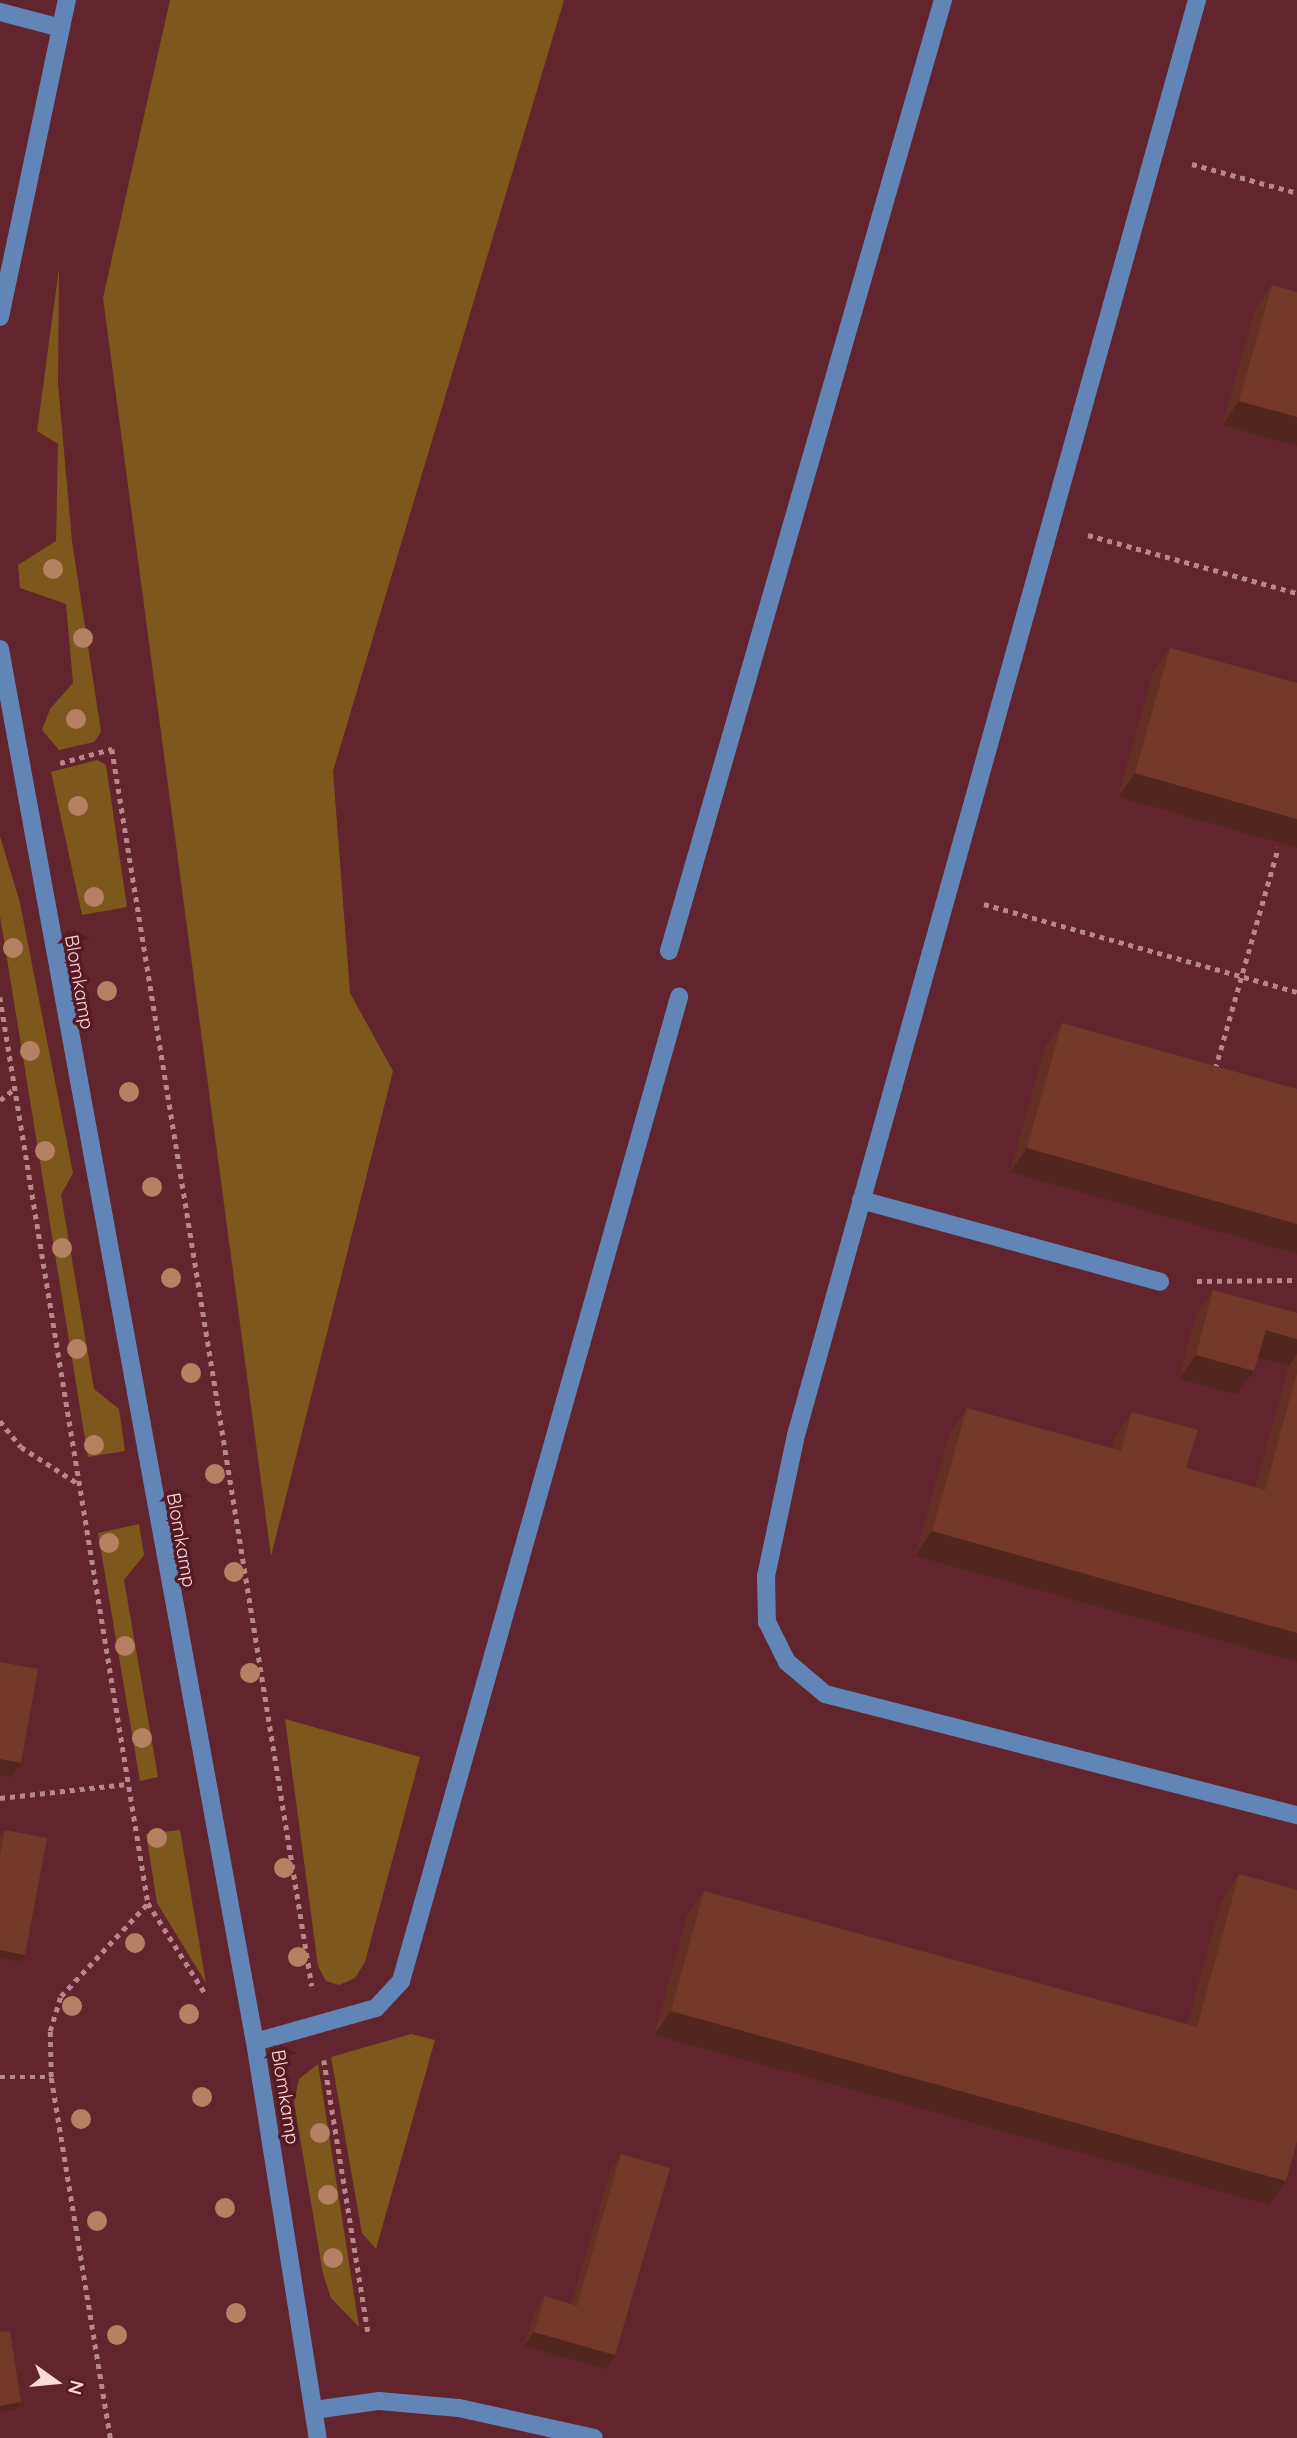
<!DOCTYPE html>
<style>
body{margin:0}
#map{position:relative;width:1297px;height:2438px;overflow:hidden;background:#62252d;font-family:Quicksand,sans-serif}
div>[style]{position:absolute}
.green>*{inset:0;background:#7c581c}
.path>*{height:4.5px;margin-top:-2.25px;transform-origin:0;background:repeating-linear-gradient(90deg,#b8878b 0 5px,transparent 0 10px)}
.minor>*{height:18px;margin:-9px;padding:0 9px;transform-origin:9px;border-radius:9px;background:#6085b6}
.trees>*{width:20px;height:20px;margin:-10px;border-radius:50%;background:#b68162}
.wall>*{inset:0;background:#643023}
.shaded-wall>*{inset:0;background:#51271d}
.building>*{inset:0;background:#743829}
span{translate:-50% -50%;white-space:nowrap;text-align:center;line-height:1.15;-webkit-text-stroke:7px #551a23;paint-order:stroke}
.street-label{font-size:19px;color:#ffd8d9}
.north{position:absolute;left:21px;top:2347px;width:70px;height:70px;-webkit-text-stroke:5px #551a23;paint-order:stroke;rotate:105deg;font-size:19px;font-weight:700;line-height:28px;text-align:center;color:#ffd8d9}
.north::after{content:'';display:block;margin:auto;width:24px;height:32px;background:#ffd8d9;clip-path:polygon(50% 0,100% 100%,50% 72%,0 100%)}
</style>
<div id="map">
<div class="green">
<div style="clip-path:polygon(170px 0,564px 0,333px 771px,350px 993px,393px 1071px,271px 1556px,103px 298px)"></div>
<div style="clip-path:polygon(59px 268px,58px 384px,72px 541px,101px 732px,94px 742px,59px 750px,42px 730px,50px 709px,73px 683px,66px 604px,20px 588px,18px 565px,56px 541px,58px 444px,37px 431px)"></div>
<div style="clip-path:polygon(97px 760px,106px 765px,127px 907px,82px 915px,51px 772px)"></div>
<div style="clip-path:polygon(0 836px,20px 903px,73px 1173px,61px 1195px,94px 1389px,119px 1409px,125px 1451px,88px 1457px,0 916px)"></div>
<div style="clip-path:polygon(139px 1524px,144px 1555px,124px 1580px,158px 1777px,140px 1781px,98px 1533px)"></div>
<div style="clip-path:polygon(285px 1719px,420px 1757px,365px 1962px,355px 1978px,339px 1985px,326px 1981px,318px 1966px)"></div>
<div style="clip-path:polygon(180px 1830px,206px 1983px,157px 1903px,146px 1834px)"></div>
<div style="clip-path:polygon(411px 2034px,435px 2040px,376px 2249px,362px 2233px,331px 2057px)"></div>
<div style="clip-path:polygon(318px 2064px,359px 2327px,331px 2298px,323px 2274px,294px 2102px,299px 2079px)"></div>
</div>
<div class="path">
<div style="left:1192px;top:164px;width:109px;rotate:15.4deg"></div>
<div style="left:1088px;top:535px;width:217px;rotate:15.5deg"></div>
<div style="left:60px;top:763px;width:54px;rotate:-15.1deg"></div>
<div style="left:112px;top:749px;width:1253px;rotate:80.82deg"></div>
<div style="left:984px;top:904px;width:325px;rotate:15.7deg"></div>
<div style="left:0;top:997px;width:918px;rotate:80.72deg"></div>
<div style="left:148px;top:1903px;width:107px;rotate:57.7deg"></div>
<div style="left:1215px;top:1069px;width:230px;rotate:-74.1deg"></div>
<div style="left:0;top:1100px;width:18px;rotate:-38deg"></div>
<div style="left:1197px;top:1281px;width:100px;rotate:-0.6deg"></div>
<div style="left:0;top:1421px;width:33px;rotate:51deg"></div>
<div style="left:21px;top:1447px;width:67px;rotate:32.7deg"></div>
<div style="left:0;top:1798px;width:128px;rotate:-6.3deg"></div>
<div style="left:324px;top:2060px;width:277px;rotate:80.8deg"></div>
<div style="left:0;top:2077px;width:51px"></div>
<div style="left:110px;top:2438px;width:366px;rotate:-99.3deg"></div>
<div style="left:51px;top:2077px;width:46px;rotate:-91.2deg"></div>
<div style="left:50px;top:2031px;width:37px;rotate:-73deg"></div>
<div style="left:61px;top:1996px;width:127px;rotate:-46.9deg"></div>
</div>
<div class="minor">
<div style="left:1197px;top:0;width:1490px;rotate:105.61deg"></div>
<div style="left:796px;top:1435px;width:144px;rotate:102deg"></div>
<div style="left:766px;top:1576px;width:46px;rotate:88.8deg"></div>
<div style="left:767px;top:1622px;width:45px;rotate:63.4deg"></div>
<div style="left:787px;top:1662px;width:50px;rotate:40.1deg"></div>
<div style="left:825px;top:1694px;width:487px;rotate:14.4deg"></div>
<div style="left:0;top:12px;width:63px;rotate:14.7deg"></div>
<div style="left:0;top:317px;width:324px;rotate:-78.1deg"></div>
<div style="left:0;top:649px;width:1416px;rotate:79.63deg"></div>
<div style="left:255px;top:2042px;width:401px;rotate:81deg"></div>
<div style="left:669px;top:951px;width:990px;rotate:-73.93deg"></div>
<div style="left:861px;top:1200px;width:310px;rotate:15.3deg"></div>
<div style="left:255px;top:2042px;width:126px;rotate:-15.7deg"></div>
<div style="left:376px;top:2008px;width:37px;rotate:-47deg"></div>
<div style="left:401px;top:1981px;width:1023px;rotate:-74.22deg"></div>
<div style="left:314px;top:2410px;width:66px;rotate:-7.9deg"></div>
<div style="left:379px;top:2401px;width:80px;rotate:5deg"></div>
<div style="left:459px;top:2408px;width:138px;rotate:12.5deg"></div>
</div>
<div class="trees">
<div style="left:53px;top:569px"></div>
<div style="left:83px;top:638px"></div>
<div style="left:76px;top:719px"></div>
<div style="left:78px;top:806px"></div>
<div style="left:94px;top:897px"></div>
<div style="left:13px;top:948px"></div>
<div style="left:107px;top:991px"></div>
<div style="left:30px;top:1051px"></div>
<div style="left:129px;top:1092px"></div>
<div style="left:45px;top:1151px"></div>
<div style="left:152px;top:1187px"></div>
<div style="left:62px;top:1248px"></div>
<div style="left:171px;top:1278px"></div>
<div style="left:77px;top:1349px"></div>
<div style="left:191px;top:1373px"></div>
<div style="left:94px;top:1445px"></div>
<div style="left:215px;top:1474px"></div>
<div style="left:109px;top:1543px"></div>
<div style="left:234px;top:1572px"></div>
<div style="left:125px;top:1646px"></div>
<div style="left:250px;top:1673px"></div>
<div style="left:142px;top:1738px"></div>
<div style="left:157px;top:1838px"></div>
<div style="left:284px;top:1868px"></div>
<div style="left:135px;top:1943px"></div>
<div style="left:298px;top:1957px"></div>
<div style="left:72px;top:2006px"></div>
<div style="left:189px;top:2014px"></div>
<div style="left:202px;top:2097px"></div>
<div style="left:81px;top:2119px"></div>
<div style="left:320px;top:2133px"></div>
<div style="left:328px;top:2195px"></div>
<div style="left:225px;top:2208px"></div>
<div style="left:97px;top:2221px"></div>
<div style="left:333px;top:2258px"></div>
<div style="left:236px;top:2313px"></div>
<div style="left:117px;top:2335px"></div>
</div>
<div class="wall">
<div style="clip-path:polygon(1272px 285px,1297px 446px,1222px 425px,1255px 309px)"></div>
<div style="clip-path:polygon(1170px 648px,1297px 683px,1297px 848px,1118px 797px,1153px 672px)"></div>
<div style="clip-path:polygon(1062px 1023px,1297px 1089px,1010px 1172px,1045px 1047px)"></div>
<div style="clip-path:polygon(1213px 1290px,1297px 1313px,1297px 1662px,915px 1556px,950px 1432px,967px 1408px,1112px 1448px,1115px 1436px,1132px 1412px,1186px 1468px,1255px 1487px,1289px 1366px,1258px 1357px,1237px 1395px,1179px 1379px,1196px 1314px)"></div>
<div style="clip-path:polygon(5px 1830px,25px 1955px,20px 1962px,0 1958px,0 1837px)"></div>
<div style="clip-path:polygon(1239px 1874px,1286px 2181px,1269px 2205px,654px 2035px,687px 1915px,704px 1891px,1187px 2024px,1222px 1899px)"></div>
<div style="clip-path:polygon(621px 2154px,605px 2369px,524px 2346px,535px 2310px,545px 2296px,571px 2304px,611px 2168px)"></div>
</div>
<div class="shaded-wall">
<div style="clip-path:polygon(1239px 401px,1297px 417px,1297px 446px,1222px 425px)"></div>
<div style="clip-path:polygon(1135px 773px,1297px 819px,1297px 848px,1118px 797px)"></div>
<div style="clip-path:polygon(1027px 1148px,1297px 1224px,1297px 1254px,1010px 1172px)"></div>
<div style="clip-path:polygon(1266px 1330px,1297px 1339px,1297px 1354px,1289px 1366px,1249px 1355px)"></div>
<div style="clip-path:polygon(1196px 1355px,1254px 1371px,1237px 1395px,1179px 1379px)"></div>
<div style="clip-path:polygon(932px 1531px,1297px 1633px,1297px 1662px,915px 1556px)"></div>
<div style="clip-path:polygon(0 1759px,21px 1763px,11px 1777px,0 1775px)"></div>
<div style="clip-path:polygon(0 1950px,25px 1955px,20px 1962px,0 1958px)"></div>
<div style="clip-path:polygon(671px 2011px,1286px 2181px,1269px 2205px,654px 2035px)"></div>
<div style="clip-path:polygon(534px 2332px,615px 2355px,605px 2369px,524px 2346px)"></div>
<div style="clip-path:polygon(21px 2402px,16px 2410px,0 2412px,0 2406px)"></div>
</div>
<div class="building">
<div style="clip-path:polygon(1272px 285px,1297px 292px,1297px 417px,1239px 401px)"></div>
<div style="clip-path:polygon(1170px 648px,1297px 683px,1297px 819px,1135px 773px)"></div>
<div style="clip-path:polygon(1062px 1023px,1297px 1089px,1297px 1224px,1027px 1148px)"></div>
<div style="clip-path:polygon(1213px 1290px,1297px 1313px,1297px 1339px,1266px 1330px,1254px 1371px,1196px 1355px)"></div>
<div style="clip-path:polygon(1297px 1373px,1297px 1633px,932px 1531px,967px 1408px,1121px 1451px,1132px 1412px,1198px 1430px,1186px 1468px,1265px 1490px)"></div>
<div style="clip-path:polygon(0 1662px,38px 1669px,21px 1763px,0 1759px)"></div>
<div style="clip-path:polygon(5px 1830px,47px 1838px,25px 1955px,0 1950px,0 1856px)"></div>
<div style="clip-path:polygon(1239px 1874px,1297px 1890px,1297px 2141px,1286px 2181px,671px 2011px,704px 1891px,1197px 2027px)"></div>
<div style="clip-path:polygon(621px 2154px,670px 2168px,615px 2355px,534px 2332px,545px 2296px,577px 2306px)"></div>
<div style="clip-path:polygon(10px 2331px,21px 2402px,0 2406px,0 2332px)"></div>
</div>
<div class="street-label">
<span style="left:79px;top:982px;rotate:80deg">Blomkamp</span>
<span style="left:181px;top:1540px;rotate:80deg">Blomkamp</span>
<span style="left:285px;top:2097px;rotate:81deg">Blomkamp</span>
</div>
<div class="north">N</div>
</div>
